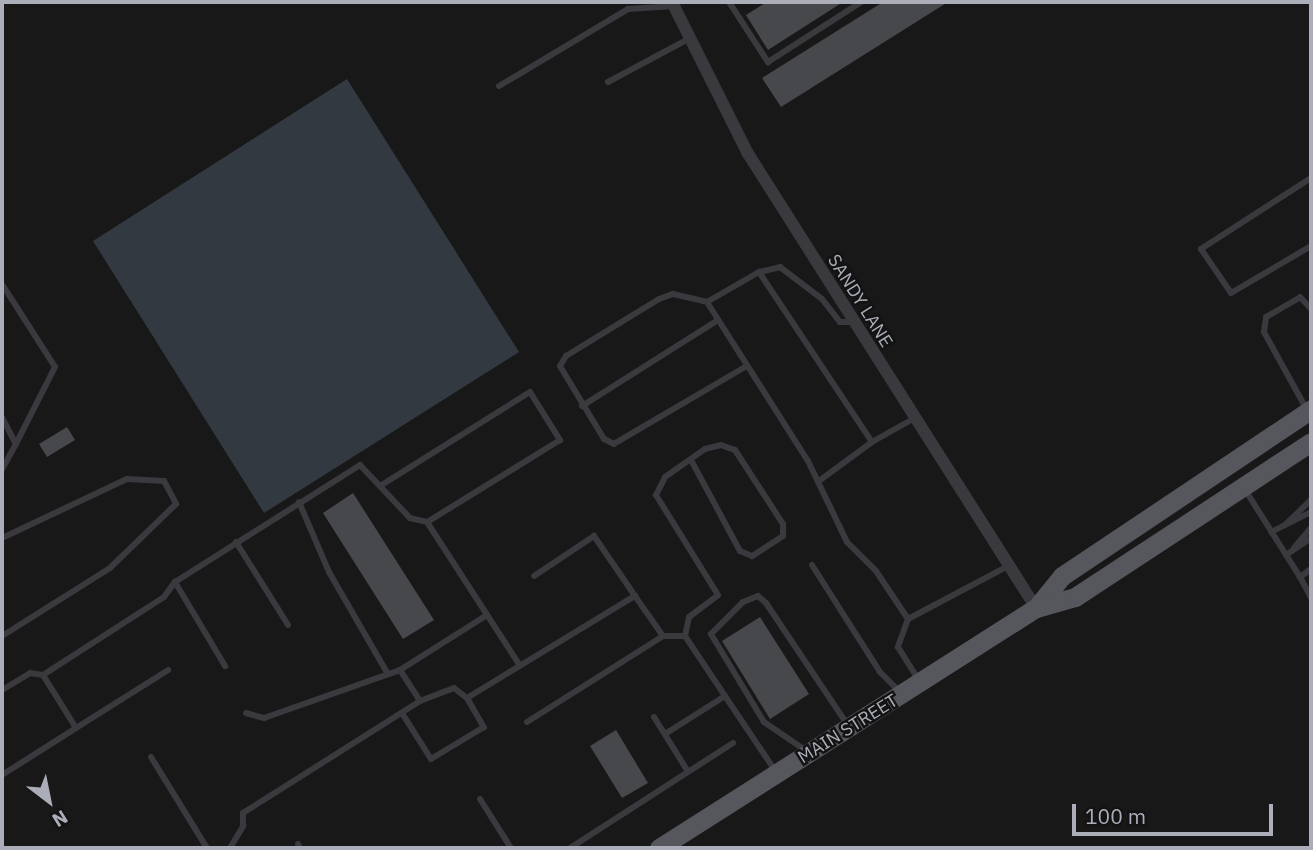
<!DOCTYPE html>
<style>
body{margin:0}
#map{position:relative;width:1313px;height:850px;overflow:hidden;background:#181819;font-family:"IBM Plex Sans",sans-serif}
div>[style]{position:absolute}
.water>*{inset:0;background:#333941}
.building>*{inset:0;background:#47484c}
.service>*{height:6px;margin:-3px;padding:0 3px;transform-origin:3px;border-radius:3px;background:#39393e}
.minor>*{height:12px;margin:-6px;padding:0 6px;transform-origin:6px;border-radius:6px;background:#39393e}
.primary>*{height:19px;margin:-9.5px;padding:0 9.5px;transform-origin:9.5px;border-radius:9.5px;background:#56565d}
span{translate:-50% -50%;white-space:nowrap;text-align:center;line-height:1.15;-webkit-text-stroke:5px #131314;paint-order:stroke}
.street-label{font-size:18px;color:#abaeb8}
.frame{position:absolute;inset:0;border:4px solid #abaeb8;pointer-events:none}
.north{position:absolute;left:14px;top:766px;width:70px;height:70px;-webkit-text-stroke:5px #131314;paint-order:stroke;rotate:148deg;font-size:19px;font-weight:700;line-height:28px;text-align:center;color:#abaeb8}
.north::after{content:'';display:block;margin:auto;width:24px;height:32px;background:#abaeb8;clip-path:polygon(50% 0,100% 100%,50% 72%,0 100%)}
.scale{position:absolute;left:1072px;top:804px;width:201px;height:32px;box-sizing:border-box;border:4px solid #abaeb8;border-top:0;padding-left:9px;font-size:21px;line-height:24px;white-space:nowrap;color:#abaeb8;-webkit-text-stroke:5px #131314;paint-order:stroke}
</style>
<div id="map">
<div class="water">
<div style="clip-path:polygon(347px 79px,519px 352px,264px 513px,93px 241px)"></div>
</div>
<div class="building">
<div style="clip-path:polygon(767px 2px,843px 2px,768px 50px,746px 15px)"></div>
<div style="clip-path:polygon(883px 2px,948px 2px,781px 107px,762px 78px)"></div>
<div style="clip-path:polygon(67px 427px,75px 440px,47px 457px,39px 444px)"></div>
<div style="clip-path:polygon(353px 493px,434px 620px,403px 639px,323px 513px)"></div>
<div style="clip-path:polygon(760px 617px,809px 694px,770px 719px,722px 641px)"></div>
<div style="clip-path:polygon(616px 730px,648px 783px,622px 798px,590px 746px)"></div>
</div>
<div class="service">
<div style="left:729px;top:2px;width:72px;rotate:57deg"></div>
<div style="left:768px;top:62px;width:111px;rotate:-32.8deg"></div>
<div style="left:608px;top:82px;width:93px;rotate:-28.2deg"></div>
<div style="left:499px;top:86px;width:150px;rotate:-30.8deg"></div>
<div style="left:628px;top:9px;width:46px;rotate:-3.7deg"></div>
<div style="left:1311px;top:178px;width:131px;rotate:147.2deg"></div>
<div style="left:1201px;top:249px;width:53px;rotate:55.7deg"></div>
<div style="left:1231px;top:293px;width:93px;rotate:-30.4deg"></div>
<div style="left:759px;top:272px;width:22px;rotate:-13deg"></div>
<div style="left:780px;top:267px;width:53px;rotate:37.3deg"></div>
<div style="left:822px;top:299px;width:29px;rotate:52deg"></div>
<div style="left:840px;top:322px;width:12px"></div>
<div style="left:2px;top:284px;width:98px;rotate:57.4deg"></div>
<div style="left:55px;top:367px;width:86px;rotate:116.9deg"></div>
<div style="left:707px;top:302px;width:60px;rotate:-30deg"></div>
<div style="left:759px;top:272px;width:204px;rotate:56.4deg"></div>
<div style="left:872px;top:442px;width:66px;rotate:143.7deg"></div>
<div style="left:745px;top:367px;width:152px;rotate:149.6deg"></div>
<div style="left:614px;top:444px;width:11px;rotate:-153deg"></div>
<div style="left:604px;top:439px;width:85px;rotate:-121.1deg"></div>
<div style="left:560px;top:366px;width:12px;rotate:-59deg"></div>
<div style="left:566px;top:356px;width:109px;rotate:-31.5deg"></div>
<div style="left:659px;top:299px;width:15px;rotate:-20deg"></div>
<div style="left:673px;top:294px;width:35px;rotate:13deg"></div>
<div style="left:707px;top:302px;width:188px;rotate:57.6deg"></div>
<div style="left:808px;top:461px;width:90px;rotate:64.3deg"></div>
<div style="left:847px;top:542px;width:41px;rotate:45deg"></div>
<div style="left:876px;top:571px;width:58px;rotate:56.3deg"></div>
<div style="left:908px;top:619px;width:113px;rotate:-27.9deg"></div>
<div style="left:582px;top:406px;width:161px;rotate:-32.3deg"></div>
<div style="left:1307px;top:410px;width:89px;rotate:-118.9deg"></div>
<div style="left:1264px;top:332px;width:15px;rotate:-82deg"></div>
<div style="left:1266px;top:317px;width:39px;rotate:-30deg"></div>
<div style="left:1300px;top:297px;width:16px;rotate:47deg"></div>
<div style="left:2px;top:417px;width:30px;rotate:63deg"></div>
<div style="left:16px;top:444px;width:29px;rotate:119deg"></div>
<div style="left:872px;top:442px;width:47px;rotate:-29.3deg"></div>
<div style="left:380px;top:486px;width:177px;rotate:-32.1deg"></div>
<div style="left:530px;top:392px;width:57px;rotate:58deg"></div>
<div style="left:560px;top:440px;width:156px;rotate:148.3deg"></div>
<div style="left:1244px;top:488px;width:105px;rotate:57.8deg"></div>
<div style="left:299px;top:502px;width:76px;rotate:66.8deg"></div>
<div style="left:329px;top:572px;width:118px;rotate:60deg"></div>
<div style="left:1285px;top:525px;width:36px;rotate:-44deg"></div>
<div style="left:1271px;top:532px;width:45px;rotate:-26.6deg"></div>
<div style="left:2px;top:538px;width:138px;rotate:-25.3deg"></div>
<div style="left:127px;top:479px;width:37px;rotate:3deg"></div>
<div style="left:164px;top:481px;width:26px;rotate:62deg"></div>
<div style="left:176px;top:504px;width:92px;rotate:135.9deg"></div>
<div style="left:110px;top:568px;width:128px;rotate:147.8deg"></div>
<div style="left:236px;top:542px;width:98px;rotate:57.9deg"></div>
<div style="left:1294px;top:548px;width:26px;rotate:-50deg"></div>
<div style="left:1286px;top:555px;width:30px;rotate:-34deg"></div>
<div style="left:812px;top:565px;width:127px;rotate:57.6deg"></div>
<div style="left:880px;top:672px;width:28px;rotate:45deg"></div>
<div style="left:1311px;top:569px;width:14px;rotate:144deg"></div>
<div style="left:1300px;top:577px;width:24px;rotate:62deg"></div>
<div style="left:175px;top:582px;width:98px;rotate:59.2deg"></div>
<div style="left:908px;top:619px;width:30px;rotate:110deg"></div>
<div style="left:898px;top:647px;width:40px;rotate:58deg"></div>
<div style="left:663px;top:636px;width:22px"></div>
<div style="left:685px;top:636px;width:72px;rotate:56.3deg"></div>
<div style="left:685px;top:636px;width:19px;rotate:-78deg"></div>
<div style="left:689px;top:617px;width:36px;rotate:-37deg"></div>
<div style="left:718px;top:595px;width:118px;rotate:-121.8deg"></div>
<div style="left:656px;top:495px;width:20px;rotate:-63deg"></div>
<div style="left:665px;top:477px;width:49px;rotate:-35deg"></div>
<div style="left:705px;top:449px;width:16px;rotate:-14deg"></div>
<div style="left:721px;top:445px;width:15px;rotate:20deg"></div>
<div style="left:735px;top:450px;width:88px;rotate:57deg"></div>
<div style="left:783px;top:524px;width:12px;rotate:90deg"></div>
<div style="left:783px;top:536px;width:37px;rotate:147deg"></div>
<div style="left:752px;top:556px;width:13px;rotate:-157deg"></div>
<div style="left:740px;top:551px;width:103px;rotate:-118.3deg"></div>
<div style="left:400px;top:670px;width:103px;rotate:-32.3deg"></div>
<div style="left:2px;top:690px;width:33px;rotate:-31deg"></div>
<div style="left:30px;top:673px;width:13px;rotate:9deg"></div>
<div style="left:43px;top:675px;width:144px;rotate:-32.8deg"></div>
<div style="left:164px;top:597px;width:19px;rotate:-54deg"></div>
<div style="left:175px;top:582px;width:219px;rotate:-32.3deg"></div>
<div style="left:360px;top:465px;width:73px;rotate:46.7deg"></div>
<div style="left:410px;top:518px;width:17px;rotate:13deg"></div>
<div style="left:427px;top:522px;width:171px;rotate:57.1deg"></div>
<div style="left:467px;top:698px;width:197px;rotate:-31.3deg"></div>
<div style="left:635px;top:596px;width:73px;rotate:-124.3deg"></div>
<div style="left:594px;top:536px;width:72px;rotate:146.3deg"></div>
<div style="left:246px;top:713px;width:19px;rotate:16deg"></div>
<div style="left:264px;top:718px;width:144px;rotate:-19.4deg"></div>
<div style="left:400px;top:670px;width:37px;rotate:57deg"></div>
<div style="left:654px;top:717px;width:62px;rotate:58.1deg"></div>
<div style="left:527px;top:722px;width:161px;rotate:-32.3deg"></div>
<div style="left:663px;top:636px;width:49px;rotate:-125deg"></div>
<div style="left:76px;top:728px;width:109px;rotate:-32.2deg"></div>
<div style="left:665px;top:734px;width:71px;rotate:-32.3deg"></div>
<div style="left:725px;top:696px;width:88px;rotate:56.1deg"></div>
<div style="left:805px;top:750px;width:50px;rotate:-145.7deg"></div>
<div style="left:764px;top:722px;width:103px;rotate:-121.1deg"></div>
<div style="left:711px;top:634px;width:45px;rotate:-45deg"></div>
<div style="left:743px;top:602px;width:16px;rotate:-22deg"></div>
<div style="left:758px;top:596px;width:11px;rotate:41deg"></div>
<div style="left:766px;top:603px;width:146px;rotate:56.2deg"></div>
<div style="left:151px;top:757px;width:107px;rotate:58.4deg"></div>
<div style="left:2px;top:775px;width:88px;rotate:-32.4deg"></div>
<div style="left:76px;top:728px;width:62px;rotate:-121.9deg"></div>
<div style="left:480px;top:799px;width:58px;rotate:57.7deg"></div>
<div style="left:298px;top:844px;width:4px;rotate:63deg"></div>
<div style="left:230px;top:848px;width:26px;rotate:-59deg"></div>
<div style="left:243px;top:826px;width:13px;rotate:-90deg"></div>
<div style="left:243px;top:813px;width:209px;rotate:-32.3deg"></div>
<div style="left:420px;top:701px;width:36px;rotate:-21deg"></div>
<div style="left:454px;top:688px;width:16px;rotate:38deg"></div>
<div style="left:467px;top:698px;width:34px;rotate:60deg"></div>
<div style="left:484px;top:727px;width:62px;rotate:148.9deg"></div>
<div style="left:431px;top:759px;width:54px;rotate:-122.2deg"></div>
<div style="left:570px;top:848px;width:194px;rotate:-32.8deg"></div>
</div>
<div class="minor">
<div style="left:672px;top:2px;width:168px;rotate:63.4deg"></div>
<div style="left:747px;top:152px;width:540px;rotate:57.63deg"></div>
</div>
<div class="primary">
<div style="left:1036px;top:608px;width:41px;rotate:-50.9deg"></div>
<div style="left:1062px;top:576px;width:300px;rotate:-33.8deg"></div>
<div style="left:659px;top:848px;width:447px;rotate:-32.5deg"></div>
<div style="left:1036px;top:608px;width:41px;rotate:-15.8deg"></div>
<div style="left:1075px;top:597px;width:282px;rotate:-33.3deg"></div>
</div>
<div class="street-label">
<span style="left:860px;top:301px;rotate:58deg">SANDY LANE</span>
<span style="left:848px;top:729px;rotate:-32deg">MAIN STREET</span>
</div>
<div class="frame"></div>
<div class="north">N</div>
<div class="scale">100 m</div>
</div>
